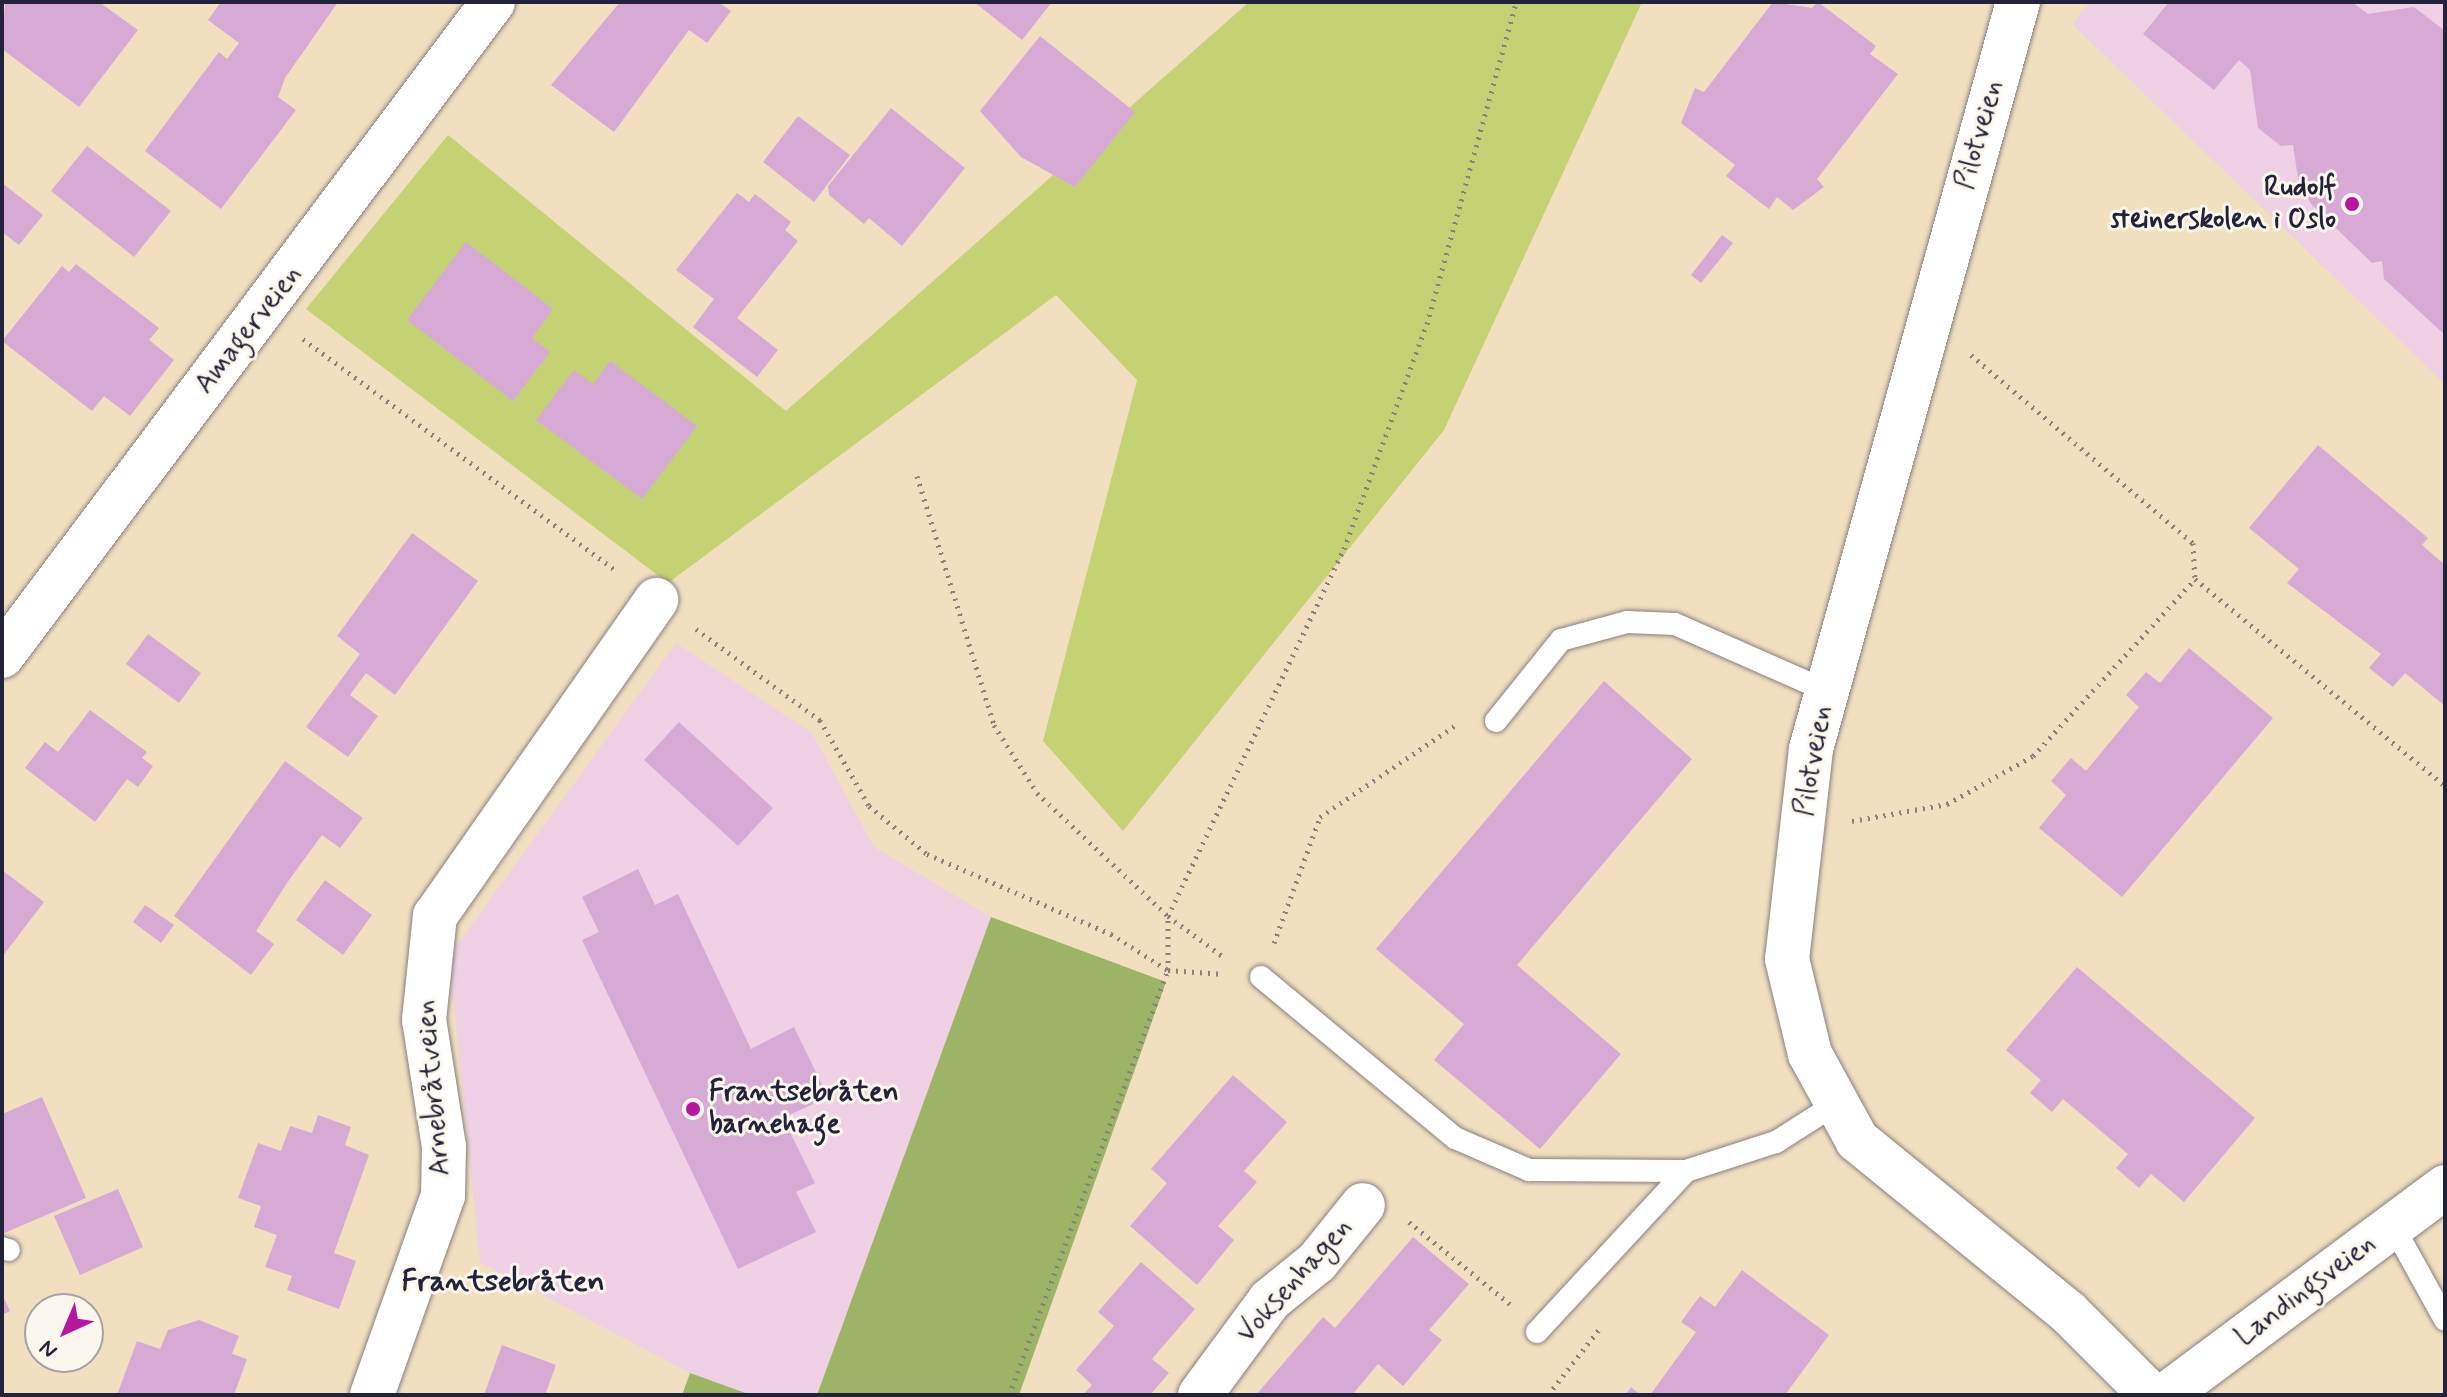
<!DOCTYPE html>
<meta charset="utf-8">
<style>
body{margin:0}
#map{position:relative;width:2447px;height:1397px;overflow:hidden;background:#f1dfc0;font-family:Mynerve,sans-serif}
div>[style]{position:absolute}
.built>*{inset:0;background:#f0d0e4}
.green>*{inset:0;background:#c5d273}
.forest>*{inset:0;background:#9cb465}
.building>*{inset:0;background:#d7aad6}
.path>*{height:5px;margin-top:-2.5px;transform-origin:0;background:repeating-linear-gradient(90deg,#8a807e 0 2px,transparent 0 8px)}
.roads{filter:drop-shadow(0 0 2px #8a807e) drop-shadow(0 0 2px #8a807e)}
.service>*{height:22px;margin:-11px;padding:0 11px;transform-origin:11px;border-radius:11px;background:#fff}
.minor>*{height:44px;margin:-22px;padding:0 22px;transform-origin:22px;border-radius:22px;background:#fff}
.tertiary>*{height:44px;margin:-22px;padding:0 22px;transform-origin:22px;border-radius:22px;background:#fff}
.dots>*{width:22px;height:22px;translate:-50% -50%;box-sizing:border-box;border:4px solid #fbf7ec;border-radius:50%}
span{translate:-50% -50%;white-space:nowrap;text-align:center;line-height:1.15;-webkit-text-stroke:6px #fbf7ec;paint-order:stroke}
.street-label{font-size:28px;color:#22223b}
.poi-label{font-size:28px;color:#22223b;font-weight:700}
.right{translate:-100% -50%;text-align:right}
.left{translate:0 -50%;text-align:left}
.neighbourhood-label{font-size:30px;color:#22223b;font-weight:700}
.frame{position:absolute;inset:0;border:4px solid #22223b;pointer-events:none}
.north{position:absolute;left:24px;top:1293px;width:80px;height:80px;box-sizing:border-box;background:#fbf7ec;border:2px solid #a4a2a5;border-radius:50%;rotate:224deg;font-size:22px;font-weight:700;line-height:32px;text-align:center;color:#22223b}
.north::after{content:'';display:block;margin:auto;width:28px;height:36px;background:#b5179e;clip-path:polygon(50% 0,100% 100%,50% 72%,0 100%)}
</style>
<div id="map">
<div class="built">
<div style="clip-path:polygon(2090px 2px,2445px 2px,2445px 384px,2072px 24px)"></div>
<div style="clip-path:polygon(676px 643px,812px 733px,874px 847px,991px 917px,817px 1395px,751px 1395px,690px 1373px,480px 1262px,449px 956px)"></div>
</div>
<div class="green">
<div style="clip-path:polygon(1249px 2px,1642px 2px,1444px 430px,1123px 831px,1043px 741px,1137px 380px,1056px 295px,668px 583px,306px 309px,448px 135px,786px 411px)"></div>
</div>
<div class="forest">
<div style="clip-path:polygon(991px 917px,1166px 982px,1019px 1395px,817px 1395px)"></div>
<div style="clip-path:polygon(690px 1373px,751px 1395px,682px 1395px)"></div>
</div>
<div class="building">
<div style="clip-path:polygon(99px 2px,138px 30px,79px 107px,2px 49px,5px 2px)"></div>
<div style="clip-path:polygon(221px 2px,338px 2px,285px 78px,278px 97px,296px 110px,221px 209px,145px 151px,219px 52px,227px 59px,239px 43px,208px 20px)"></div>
<div style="clip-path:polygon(620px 2px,718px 2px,731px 11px,707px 43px,689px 30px,614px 132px,551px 85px)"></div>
<div style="clip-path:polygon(974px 2px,1052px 2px,1022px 40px)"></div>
<div style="clip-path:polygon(1773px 2px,1812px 8px,1818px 2px,1876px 46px,1870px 54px,1898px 74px,1817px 179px,1824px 187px,1793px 210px,1777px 197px,1769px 209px,1726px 176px,1735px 165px,1681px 123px,1695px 88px,1704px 92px)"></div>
<div style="clip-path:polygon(2169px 2px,2352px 2px,2368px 14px,2414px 7px,2445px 31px,2445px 335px,2384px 279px,2382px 261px,2372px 263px,2312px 205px,2299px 185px,2293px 145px,2281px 146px,2258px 128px,2250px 70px,2239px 60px,2214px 90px,2143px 34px)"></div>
<div style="clip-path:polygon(1040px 36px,1135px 112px,1075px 187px,1021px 157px,980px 111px)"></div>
<div style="clip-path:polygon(891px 108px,965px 168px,902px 246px,869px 218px,864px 224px,829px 195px,828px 186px)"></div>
<div style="clip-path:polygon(798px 116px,850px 155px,814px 202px,763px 162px)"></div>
<div style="clip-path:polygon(87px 146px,171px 211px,134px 257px,51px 191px)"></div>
<div style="clip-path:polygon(2px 183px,43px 215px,19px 245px,2px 232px)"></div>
<div style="clip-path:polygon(737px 193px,749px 202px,755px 194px,791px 222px,785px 230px,798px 241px,737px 318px,778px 350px,757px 377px,693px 327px,714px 299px,676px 270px)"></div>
<div style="clip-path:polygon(1722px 235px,1733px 243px,1701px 283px,1691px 275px)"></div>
<div style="clip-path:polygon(466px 242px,553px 309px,532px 338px,550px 352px,513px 401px,407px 320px)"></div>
<div style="clip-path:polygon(76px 264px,159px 328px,149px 340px,174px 360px,130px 416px,104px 396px,92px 411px,2px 341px,62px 266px,69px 272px)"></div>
<div style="clip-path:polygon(610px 361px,697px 426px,642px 499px,536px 420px,574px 370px,593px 384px)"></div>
<div style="clip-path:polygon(2318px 445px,2428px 538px,2422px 545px,2445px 565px,2445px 706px,2405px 673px,2393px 687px,2369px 668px,2381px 654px,2287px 583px,2299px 569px,2249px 528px)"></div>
<div style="clip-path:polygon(412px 533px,478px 581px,395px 695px,366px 673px,350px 695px,378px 716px,348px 757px,306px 727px,360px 654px,337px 636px)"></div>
<div style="clip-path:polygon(148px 634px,201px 673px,179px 703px,126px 664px)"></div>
<div style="clip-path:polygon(2189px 648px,2273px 718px,2122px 897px,2039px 828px,2066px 795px,2051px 781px,2071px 758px,2086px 771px,2139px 707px,2126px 695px,2146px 672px,2160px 683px)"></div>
<div style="clip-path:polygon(1604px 681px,1692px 759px,1517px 965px,1621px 1054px,1540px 1149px,1434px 1060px,1464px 1024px,1376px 949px)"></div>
<div style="clip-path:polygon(90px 710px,147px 752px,142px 758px,153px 766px,138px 787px,127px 779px,95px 822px,25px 768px,45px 742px,58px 752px)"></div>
<div style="clip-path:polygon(679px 722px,773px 808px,738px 846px,644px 760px)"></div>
<div style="clip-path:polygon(285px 761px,363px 818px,340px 848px,322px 835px,289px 880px,256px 931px,274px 944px,251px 975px,174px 916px)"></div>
<div style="clip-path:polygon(638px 869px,655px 905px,678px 894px,751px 1049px,794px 1027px,828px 1097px,783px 1118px,815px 1183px,796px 1192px,816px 1232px,738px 1269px,582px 940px,599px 932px,582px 897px)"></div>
<div style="clip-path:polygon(2px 870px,44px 902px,2px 957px)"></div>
<div style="clip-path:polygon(325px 880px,372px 915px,343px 955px,296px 920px)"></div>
<div style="clip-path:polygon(145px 905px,174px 925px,161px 943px,133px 922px)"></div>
<div style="clip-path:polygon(2077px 967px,2255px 1118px,2184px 1202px,2151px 1174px,2139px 1188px,2116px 1168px,2128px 1154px,2063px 1099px,2052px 1112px,2030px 1093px,2041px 1080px,2006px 1050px)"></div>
<div style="clip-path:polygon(1233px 1075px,1287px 1122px,1244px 1171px,1257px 1182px,1218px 1226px,1234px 1240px,1197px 1285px,1130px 1226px,1167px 1183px,1151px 1169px)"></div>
<div style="clip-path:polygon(42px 1097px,86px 1198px,2px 1234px,2px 1114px)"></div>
<div style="clip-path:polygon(318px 1115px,351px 1127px,345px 1145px,369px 1155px,334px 1253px,356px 1261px,339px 1309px,287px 1290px,292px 1276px,265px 1267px,277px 1235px,254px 1227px,261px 1206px,238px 1198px,258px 1143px,281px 1151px,290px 1126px,312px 1133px)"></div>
<div style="clip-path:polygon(118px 1189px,143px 1247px,80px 1275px,54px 1216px)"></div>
<div style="clip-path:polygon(1413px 1237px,1469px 1284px,1429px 1330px,1442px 1340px,1403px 1386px,1378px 1364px,1352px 1395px,1256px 1395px,1323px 1317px,1335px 1328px)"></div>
<div style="clip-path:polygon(1141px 1262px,1195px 1309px,1152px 1359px,1169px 1373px,1150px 1395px,1083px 1395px,1092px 1385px,1076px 1370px,1114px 1326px,1098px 1312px)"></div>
<div style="clip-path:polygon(1742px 1270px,1829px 1335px,1785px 1395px,1650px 1395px,1696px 1332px,1681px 1322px,1700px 1296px,1715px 1307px)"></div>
<div style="clip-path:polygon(2px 1294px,10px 1311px,2px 1315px)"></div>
<div style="clip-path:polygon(199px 1320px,239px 1336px,232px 1354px,247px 1359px,234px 1395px,117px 1395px,137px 1341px,160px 1349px,168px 1330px)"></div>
<div style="clip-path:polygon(502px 1345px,556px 1365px,545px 1395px,484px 1395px)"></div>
<div style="clip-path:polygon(1631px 1387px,1641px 1395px,1625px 1395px)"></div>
</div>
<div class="path">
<div style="left:303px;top:339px;width:390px;rotate:36.5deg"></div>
<div style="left:1971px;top:355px;width:291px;rotate:40.3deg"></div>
<div style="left:2193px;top:543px;width:36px;rotate:87deg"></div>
<div style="left:917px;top:476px;width:261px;rotate:72.8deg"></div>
<div style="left:994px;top:725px;width:80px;rotate:57.7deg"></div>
<div style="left:1037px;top:793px;width:180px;rotate:43.2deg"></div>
<div style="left:1168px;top:916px;width:71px;rotate:36.4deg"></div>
<div style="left:696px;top:629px;width:154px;rotate:36.3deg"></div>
<div style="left:820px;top:720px;width:99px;rotate:60.3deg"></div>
<div style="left:869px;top:806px;width:75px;rotate:39.6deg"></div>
<div style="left:927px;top:854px;width:201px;rotate:23.5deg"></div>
<div style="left:1111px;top:934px;width:67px;rotate:32.3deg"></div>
<div style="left:1168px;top:970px;width:56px;rotate:4.1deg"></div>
<div style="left:1852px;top:821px;width:97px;rotate:-10.1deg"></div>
<div style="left:1947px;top:804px;width:98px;rotate:-29.2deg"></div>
<div style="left:2033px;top:756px;width:240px;rotate:-47.5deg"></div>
<div style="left:2195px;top:579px;width:325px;rotate:39.6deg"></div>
<div style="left:1274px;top:943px;width:134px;rotate:-69.9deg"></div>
<div style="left:1320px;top:817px;width:164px;rotate:-34.1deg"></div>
<div style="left:1409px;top:1222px;width:130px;rotate:39.1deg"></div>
<div style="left:1009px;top:1395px;width:454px;rotate:-69.5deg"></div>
<div style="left:1168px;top:970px;width:54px;rotate:-90deg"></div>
<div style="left:1168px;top:916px;width:407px;rotate:-64.4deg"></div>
<div style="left:1344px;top:549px;width:240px;rotate:-69.8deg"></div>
<div style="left:1427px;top:324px;width:334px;rotate:-74.5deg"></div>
<div style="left:1548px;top:1395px;width:86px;rotate:-52.1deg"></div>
</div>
<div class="roads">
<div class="service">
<div style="left:1496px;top:721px;width:104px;rotate:-51.3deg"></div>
<div style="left:1561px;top:640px;width:68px;rotate:-15.3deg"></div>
<div style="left:1627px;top:622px;width:48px;rotate:2.4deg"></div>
<div style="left:1675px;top:624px;width:166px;rotate:23.8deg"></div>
<div style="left:1261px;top:977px;width:252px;rotate:39.7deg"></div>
<div style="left:1455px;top:1138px;width:81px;rotate:23.4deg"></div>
<div style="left:1529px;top:1170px;width:157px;rotate:0.4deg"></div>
<div style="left:1686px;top:1171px;width:95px;rotate:-17.9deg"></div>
<div style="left:1776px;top:1142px;width:69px;rotate:-32.5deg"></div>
<div style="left:2393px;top:1226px;width:107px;rotate:61deg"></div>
<div style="left:2px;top:1248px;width:7px;rotate:16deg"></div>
<div style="left:1537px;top:1332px;width:219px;rotate:-47.2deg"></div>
</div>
<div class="minor">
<div style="left:2018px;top:2px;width:775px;rotate:105.49deg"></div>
<div style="left:1811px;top:749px;width:211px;rotate:96.5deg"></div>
<div style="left:1787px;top:959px;width:98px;rotate:76.4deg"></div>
<div style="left:1810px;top:1054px;width:98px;rotate:61.3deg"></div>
<div style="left:1857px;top:1140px;width:272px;rotate:39.2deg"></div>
<div style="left:2068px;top:1312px;width:117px;rotate:45deg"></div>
<div style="left:2px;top:656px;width:818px;rotate:-53.1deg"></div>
<div style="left:372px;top:1395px;width:211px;rotate:-70.4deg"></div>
<div style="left:443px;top:1196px;width:49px;rotate:-88.8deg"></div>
<div style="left:444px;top:1147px;width:129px;rotate:-98.9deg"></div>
<div style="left:424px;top:1020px;width:105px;rotate:-84deg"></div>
<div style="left:435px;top:916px;width:386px;rotate:-55deg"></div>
<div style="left:1200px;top:1395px;width:118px;rotate:-53.6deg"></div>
<div style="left:1270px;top:1300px;width:60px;rotate:-39deg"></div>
<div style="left:1317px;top:1262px;width:73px;rotate:-51.1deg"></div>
</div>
<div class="tertiary">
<div style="left:2166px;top:1395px;width:348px;rotate:-36.7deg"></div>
</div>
</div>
<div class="dots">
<div style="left:2352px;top:204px;background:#b5179e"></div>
<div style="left:693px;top:1109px;background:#b5179e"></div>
</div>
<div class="street-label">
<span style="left:1980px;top:135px;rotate:-74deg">Pilotveien</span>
<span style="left:249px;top:330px;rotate:-52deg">Amagerveien</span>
<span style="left:1814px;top:761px;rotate:-80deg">Pilotveien</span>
<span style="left:434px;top:1088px;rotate:-95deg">Arnebråtveien</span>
<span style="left:1295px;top:1281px;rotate:-48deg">Voksenhagen</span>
<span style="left:2306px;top:1291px;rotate:-37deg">Landingsveien</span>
</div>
<div class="poi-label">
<span class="right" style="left:2336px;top:204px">Rudolf<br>steinerskolen i Oslo</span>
<span class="left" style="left:709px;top:1109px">Frantsebråten<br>barnehage</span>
</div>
<div class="neighbourhood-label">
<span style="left:503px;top:1282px">Frantsebråten</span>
</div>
<div class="frame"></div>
<div class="north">N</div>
</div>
